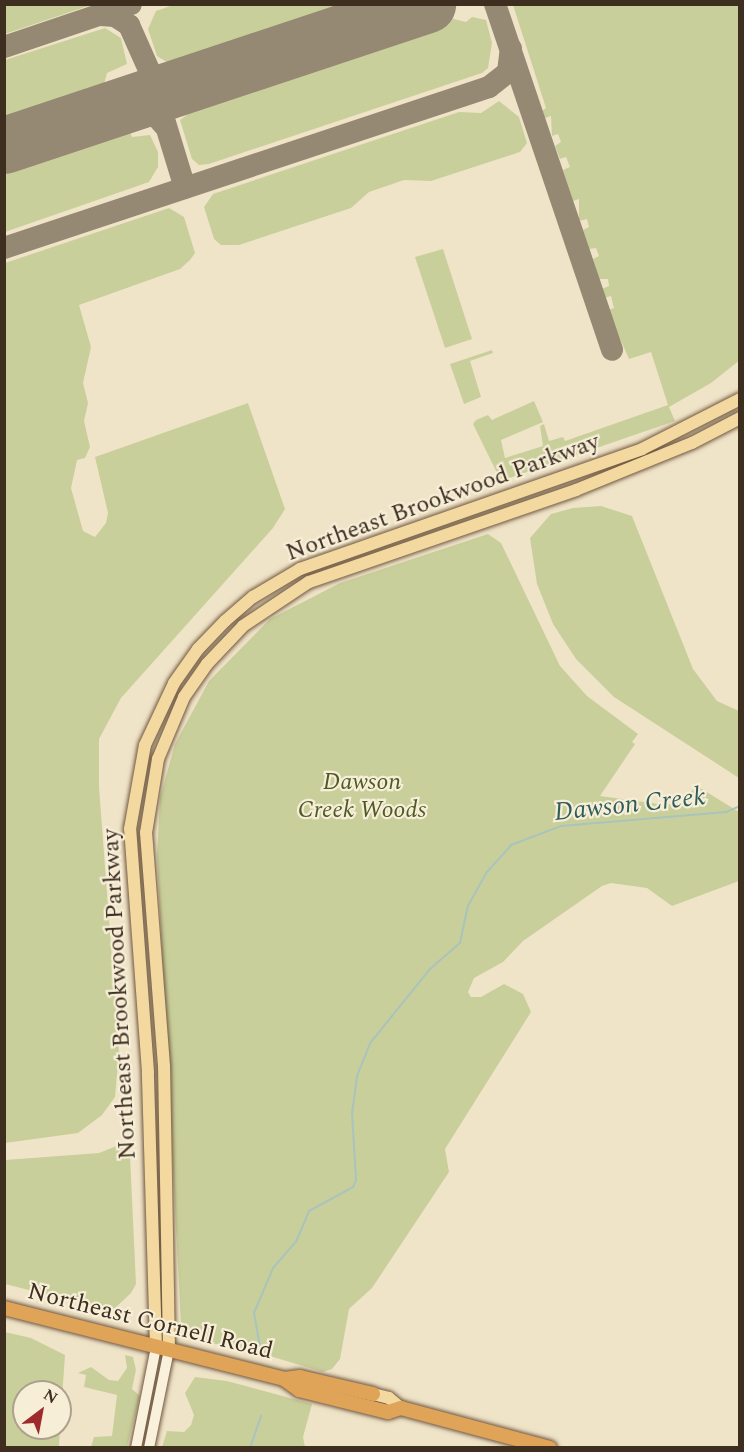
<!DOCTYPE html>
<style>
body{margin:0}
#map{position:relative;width:744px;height:1452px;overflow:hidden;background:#f0e4c8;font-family:Spectral,serif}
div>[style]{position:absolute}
.green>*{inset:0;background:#c9cf9b}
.stream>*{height:2px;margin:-1px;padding:0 1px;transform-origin:1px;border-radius:1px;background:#a9c4bc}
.taxiway>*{height:22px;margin:-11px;padding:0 11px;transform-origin:11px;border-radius:11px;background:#968974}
.runway>*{height:57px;margin:-28.5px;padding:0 28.5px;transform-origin:28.5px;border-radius:28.5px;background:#968974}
.roads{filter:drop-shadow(0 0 2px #6f573f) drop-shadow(0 0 2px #6f573f)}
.secondary>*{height:10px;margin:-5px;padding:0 5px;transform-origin:5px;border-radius:5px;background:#faf1dc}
.primary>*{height:12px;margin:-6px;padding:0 6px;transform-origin:6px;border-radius:6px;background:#f3d9a0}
.highway>*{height:14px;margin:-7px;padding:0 7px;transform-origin:7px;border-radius:7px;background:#e0a458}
span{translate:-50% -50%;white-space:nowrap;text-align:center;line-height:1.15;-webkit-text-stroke:4.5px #f7eed8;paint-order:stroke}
.street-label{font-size:24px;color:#3d2e20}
.park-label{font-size:24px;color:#4d5a26;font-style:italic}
.water-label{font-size:26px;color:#2f5d5a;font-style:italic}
.frame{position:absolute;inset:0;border:6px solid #3d2e20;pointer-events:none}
.north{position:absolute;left:12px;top:1380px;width:60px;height:60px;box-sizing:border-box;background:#f7eed8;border:2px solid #ada18e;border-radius:50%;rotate:32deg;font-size:16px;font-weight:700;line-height:24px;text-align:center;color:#3d2e20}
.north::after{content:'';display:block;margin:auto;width:21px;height:27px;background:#9e2a2b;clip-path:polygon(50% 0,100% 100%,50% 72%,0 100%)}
</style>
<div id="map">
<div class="green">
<div style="clip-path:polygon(5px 4px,91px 4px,91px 5px,5px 34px)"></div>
<div style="clip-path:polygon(173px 5px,173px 4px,364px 5px,197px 61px,184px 56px,170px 64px,157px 56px,148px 29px,156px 11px)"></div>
<div style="clip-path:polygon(513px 5px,739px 5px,740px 360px,711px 383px,669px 407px,675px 421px,501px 481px,473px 424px,476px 420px,488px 415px,492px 420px,534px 401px,543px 422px,501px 440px,505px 458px,543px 446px,540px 426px,544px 424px,549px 441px,563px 437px,565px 441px,668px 405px,651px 352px,629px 359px,618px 334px,608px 310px,614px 308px,611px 296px,604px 298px,602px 289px,609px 286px,608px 279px,599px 279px,593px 259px,599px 256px,596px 248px,589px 249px,583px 230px,589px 227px,587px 219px,579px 221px,579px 199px,573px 201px,563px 170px,570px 167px,566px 157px,560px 159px,555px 146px,561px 142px,558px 134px,552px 136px,551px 116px,545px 118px,542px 111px,546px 108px)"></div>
<div style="clip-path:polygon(472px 17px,486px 20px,492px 43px,488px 68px,482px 73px,209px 164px,199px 165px,192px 159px,180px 120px,208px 99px,450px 18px,466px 22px)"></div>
<div style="clip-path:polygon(105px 28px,121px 38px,127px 64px,107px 73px,102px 92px,95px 94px,93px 88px,86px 88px,84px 97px,27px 117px,25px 110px,18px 111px,17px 120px,5px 124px,5px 60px)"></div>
<div style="clip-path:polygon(499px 101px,519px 117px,527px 143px,520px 152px,431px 181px,404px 180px,369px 192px,351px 208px,239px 245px,221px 245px,214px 239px,204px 207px,213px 194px,459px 112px,481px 113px)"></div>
<div style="clip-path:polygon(127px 125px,132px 137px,150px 135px,158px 152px,158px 167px,149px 182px,5px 232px,5px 166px,29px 158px,32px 164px,40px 161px,40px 154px,98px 135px,100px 142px,109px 140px,108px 132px)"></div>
<div style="clip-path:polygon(169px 208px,184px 217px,195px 253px,190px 260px,180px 269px,79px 305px,91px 347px,83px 383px,88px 403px,84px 421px,90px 447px,85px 458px,77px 460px,71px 488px,83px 531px,95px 537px,106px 523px,108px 513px,95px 457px,248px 403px,285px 509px,273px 528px,121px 698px,99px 739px,99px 787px,119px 1052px,115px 1097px,102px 1115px,78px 1133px,5px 1143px,5px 263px)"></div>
<div style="clip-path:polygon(443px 249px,472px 339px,445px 348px,415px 257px)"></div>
<div style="clip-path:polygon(492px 350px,493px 353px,470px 361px,481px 397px,464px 404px,450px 364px)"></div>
<div style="clip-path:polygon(601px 506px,632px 516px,693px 669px,717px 701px,739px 711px,739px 778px,614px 697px,576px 659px,553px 624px,537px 584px,530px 538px,551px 514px,573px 508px)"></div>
<div style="clip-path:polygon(488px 534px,501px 543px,560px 666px,587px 696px,638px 734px,632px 742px,635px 744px,600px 796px,666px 805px,682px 801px,697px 786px,739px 812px,739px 881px,672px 906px,647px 888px,611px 883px,602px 886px,523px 941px,503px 962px,474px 978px,468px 992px,471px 997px,481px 997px,504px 984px,523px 994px,531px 1012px,445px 1149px,449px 1172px,372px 1288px,349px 1309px,340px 1359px,332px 1369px,323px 1372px,253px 1351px,190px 1339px,184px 1335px,181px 1325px,157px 856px,160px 798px,175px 744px,209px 681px,270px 619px,340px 583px)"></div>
<div style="clip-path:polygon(119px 1145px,127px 1148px,130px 1156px,136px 1284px,131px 1293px,115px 1308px,104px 1309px,5px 1284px,5px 1160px,99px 1153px)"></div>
<div style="clip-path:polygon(5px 1332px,31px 1338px,65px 1355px,60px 1427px,60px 1392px,24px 1392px,24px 1428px,60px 1428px,59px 1447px,5px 1447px)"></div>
<div style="clip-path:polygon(125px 1355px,133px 1357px,136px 1370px,132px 1389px,140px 1396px,127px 1447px,91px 1447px,94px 1437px,112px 1436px,117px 1395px,84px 1387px,86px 1375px,78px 1373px,91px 1367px,109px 1380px,118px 1381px,127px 1368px)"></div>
<div style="clip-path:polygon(195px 1377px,227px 1381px,312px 1404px,303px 1437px,305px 1447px,162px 1447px,167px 1431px,184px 1432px,191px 1425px,194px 1415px,185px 1393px)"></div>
</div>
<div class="stream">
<div style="left:260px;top:1347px;width:35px;rotate:-100deg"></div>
<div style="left:254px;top:1313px;width:49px;rotate:-67.1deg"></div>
<div style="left:273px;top:1268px;width:35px;rotate:-49deg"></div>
<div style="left:296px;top:1242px;width:34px;rotate:-67deg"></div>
<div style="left:309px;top:1211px;width:50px;rotate:-28.6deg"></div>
<div style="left:353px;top:1187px;width:8px;rotate:-67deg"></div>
<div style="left:356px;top:1180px;width:67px;rotate:-93.4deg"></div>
<div style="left:352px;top:1113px;width:37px;rotate:-82deg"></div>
<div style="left:357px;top:1076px;width:37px;rotate:-68deg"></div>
<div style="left:371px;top:1042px;width:94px;rotate:-51.1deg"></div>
<div style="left:430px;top:969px;width:40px;rotate:-41deg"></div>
<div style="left:460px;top:943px;width:38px;rotate:-78deg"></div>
<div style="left:468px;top:906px;width:39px;rotate:-61deg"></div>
<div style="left:487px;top:872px;width:36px;rotate:-48deg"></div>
<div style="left:511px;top:845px;width:53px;rotate:-20.8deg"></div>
<div style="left:561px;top:826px;width:166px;rotate:-4.8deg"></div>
<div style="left:726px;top:812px;width:15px;rotate:-23deg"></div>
<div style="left:250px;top:1448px;width:34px;rotate:-71deg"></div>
</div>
<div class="taxiway">
<div style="left:495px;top:4px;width:365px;rotate:71.3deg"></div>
<div style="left:100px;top:15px;width:15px;rotate:4deg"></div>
<div style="left:115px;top:16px;width:17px;rotate:33deg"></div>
<div style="left:129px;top:25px;width:59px;rotate:66deg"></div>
<div style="left:153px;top:79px;width:14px;rotate:25deg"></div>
<div style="left:166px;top:85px;width:19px"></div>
<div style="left:4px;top:47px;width:134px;rotate:-18.7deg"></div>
<div style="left:185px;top:85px;width:23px;rotate:140deg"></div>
<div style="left:167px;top:100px;width:16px;rotate:104deg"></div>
<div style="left:163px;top:116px;width:75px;rotate:73deg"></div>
<div style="left:123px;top:106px;width:26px;rotate:4deg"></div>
<div style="left:149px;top:108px;width:23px;rotate:49deg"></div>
<div style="left:4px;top:248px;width:511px;rotate:-18.36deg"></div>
<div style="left:489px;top:87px;width:24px;rotate:-38deg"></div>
<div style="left:508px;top:72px;width:24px;rotate:-83deg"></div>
</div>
<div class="runway">
<div style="left:4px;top:145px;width:446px;rotate:-18.4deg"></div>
</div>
<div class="roads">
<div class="secondary">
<div style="left:136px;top:1448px;width:103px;rotate:-78.8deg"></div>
<div style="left:149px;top:1448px;width:100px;rotate:-78.5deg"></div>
</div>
<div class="primary">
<div style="left:156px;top:1347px;width:275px;rotate:-91.7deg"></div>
<div style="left:148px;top:1072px;width:244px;rotate:-94.2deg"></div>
<div style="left:130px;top:829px;width:85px;rotate:-79.9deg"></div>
<div style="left:145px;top:745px;width:68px;rotate:-64.9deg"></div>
<div style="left:174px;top:683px;width:42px;rotate:-54.8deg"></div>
<div style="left:198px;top:649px;width:39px;rotate:-46deg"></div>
<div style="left:225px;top:621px;width:37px;rotate:-41deg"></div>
<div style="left:253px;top:597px;width:55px;rotate:-30.8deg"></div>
<div style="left:300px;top:569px;width:362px;rotate:-19.3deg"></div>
<div style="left:642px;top:449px;width:110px;rotate:-27deg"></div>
<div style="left:169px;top:1350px;width:284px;rotate:-91deg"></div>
<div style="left:164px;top:1066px;width:234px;rotate:-94.4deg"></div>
<div style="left:146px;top:833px;width:75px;rotate:-80.8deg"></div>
<div style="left:158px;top:759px;width:67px;rotate:-67.2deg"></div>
<div style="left:184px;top:697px;width:40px;rotate:-55.1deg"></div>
<div style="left:207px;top:664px;width:52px;rotate:-46.5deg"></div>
<div style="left:243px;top:626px;width:79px;rotate:-33.7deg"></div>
<div style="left:309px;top:582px;width:282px;rotate:-19deg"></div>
<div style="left:576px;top:490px;width:125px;rotate:-22.1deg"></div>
<div style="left:692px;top:443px;width:54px;rotate:-27.5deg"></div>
<div style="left:373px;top:1394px;width:16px;rotate:14deg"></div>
<div style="left:389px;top:1398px;width:16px;rotate:40deg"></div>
</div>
<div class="highway">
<div style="left:4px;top:1308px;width:289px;rotate:14.2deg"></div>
<div style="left:284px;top:1379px;width:16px;rotate:-7deg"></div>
<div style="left:300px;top:1377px;width:75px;rotate:13.1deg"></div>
<div style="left:284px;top:1379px;width:19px;rotate:36deg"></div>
<div style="left:299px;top:1390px;width:92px;rotate:13.9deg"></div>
<div style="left:388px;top:1412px;width:14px;rotate:-17deg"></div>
<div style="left:401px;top:1408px;width:154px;rotate:15deg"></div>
</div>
</div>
<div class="street-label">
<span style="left:443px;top:498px;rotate:-20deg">Northeast Brookwood Parkway</span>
<span style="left:120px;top:994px;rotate:-93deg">Northeast Brookwood Parkway</span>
<span style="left:150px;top:1322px;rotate:14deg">Northeast Cornell Road</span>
</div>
<div class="park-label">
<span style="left:362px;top:797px">Dawson<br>Creek Woods</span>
</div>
<div class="water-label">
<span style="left:630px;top:805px;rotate:-6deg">Dawson Creek</span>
</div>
<div class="frame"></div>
<div class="north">N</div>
</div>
